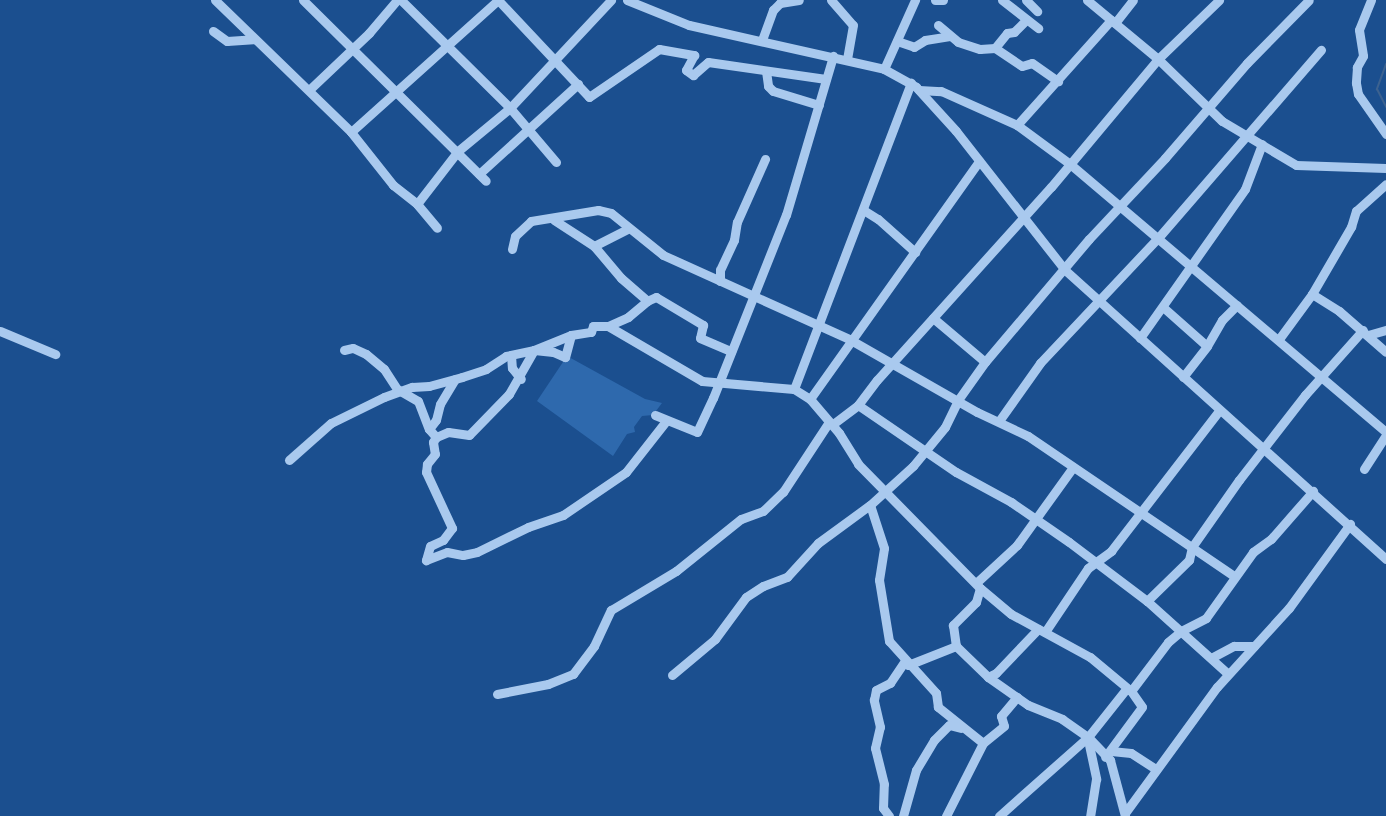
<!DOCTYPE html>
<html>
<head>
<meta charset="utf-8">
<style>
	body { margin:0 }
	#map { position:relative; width:1386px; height:816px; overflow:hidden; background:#1b4f8f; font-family:Poppins,sans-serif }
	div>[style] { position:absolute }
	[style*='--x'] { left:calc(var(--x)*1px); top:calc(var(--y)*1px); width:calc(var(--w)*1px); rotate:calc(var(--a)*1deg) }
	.green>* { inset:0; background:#2e69ad }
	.stream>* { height:2px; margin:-1px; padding:0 1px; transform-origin:1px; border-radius:1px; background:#3c6290 }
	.minor>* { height:9px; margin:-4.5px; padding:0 4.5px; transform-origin:4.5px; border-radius:4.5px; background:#a9c9ee }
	span { translate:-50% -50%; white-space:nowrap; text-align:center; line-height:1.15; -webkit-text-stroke:4px #1b4f8f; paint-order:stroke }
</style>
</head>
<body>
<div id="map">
	<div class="green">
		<div style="clip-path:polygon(567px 356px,645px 399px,662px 403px,653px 415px,642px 416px,634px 427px,635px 432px,627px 434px,613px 456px,537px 401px)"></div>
	</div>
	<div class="stream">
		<div style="--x:1386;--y:64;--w:27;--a:110"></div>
		<div style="--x:1377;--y:89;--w:20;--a:63"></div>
	</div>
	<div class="minor">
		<div style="--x:215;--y:0;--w:190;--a:44.1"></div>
		<div style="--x:351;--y:132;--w:68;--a:51.6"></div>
		<div style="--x:393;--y:185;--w:31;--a:38"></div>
		<div style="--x:417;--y:204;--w:31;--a:50"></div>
		<div style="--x:303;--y:0;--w:257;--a:44.7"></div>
		<div style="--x:401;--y:0;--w:153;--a:44.7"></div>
		<div style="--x:510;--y:108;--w:71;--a:49.6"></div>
		<div style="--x:498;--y:0;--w:133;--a:46.8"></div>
		<div style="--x:589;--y:97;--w:85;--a:-34.4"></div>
		<div style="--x:659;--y:49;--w:36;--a:10"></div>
		<div style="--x:694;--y:55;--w:17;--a:118"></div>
		<div style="--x:686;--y:70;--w:9;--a:36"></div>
		<div style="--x:693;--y:75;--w:20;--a:-41"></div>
		<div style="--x:708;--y:62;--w:119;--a:8.2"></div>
		<div style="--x:627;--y:0;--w:67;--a:22"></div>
		<div style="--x:689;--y:25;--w:200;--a:12.7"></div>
		<div style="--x:884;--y:69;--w:37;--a:29"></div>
		<div style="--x:916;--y:87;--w:59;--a:47.7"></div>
		<div style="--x:956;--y:131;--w:177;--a:51.9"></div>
		<div style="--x:1065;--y:270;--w:432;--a:42"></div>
		<div style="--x:831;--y:0;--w:33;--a:49"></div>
		<div style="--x:853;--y:25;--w:35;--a:100"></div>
		<div style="--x:935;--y:0;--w:8;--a:0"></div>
		<div style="--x:1002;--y:0;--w:46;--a:37.9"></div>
		<div style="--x:1026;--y:0;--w:16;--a:45"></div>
		<div style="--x:1087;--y:0;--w:92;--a:39.7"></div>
		<div style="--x:1158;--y:59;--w:89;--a:44.1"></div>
		<div style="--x:1222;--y:121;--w:86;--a:30.7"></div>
		<div style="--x:1296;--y:165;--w:90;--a:1.9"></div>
		<div style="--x:1371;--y:0;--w:32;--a:112"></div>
		<div style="--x:1359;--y:30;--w:26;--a:81"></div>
		<div style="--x:1363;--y:56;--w:13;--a:119"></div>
		<div style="--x:1357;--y:67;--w:16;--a:94"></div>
		<div style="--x:1356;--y:83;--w:11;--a:80"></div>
		<div style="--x:1358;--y:94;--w:49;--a:55"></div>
		<div style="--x:1026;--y:20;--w:17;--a:135"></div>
		<div style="--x:1014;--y:32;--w:7;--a:172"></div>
		<div style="--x:1007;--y:33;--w:19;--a:129"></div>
		<div style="--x:995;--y:48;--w:32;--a:34"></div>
		<div style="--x:1022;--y:66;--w:10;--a:-17"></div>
		<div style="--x:1032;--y:63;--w:32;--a:35"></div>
		<div style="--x:1115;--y:23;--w:29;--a:-52"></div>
		<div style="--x:938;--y:25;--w:26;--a:40"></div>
		<div style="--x:958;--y:42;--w:23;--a:18"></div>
		<div style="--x:980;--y:49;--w:15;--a:-4"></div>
		<div style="--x:213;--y:31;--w:17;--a:36"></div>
		<div style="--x:227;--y:41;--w:26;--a:-4"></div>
		<div style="--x:762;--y:40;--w:32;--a:-70"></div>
		<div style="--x:773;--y:10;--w:10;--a:-45"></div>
		<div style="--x:780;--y:3;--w:19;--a:-9"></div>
		<div style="--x:897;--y:41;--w:18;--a:19"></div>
		<div style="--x:914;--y:47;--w:13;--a:-32"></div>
		<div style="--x:925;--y:40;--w:25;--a:-9"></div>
		<div style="--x:884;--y:69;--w:76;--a:-65.8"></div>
		<div style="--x:766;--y:71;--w:15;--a:82"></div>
		<div style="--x:768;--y:86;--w:7;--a:45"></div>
		<div style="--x:773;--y:91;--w:48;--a:16.9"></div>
		<div style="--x:309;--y:90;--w:83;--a:-43.5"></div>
		<div style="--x:369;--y:33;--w:43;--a:-49.7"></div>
		<div style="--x:919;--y:90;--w:22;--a:3"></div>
		<div style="--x:941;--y:91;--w:83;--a:24.1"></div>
		<div style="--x:1017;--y:125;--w:66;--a:36.3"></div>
		<div style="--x:1070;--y:164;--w:414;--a:40.3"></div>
		<div style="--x:1017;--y:125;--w:141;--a:-48.2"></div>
		<div style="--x:351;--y:132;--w:198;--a:-41.9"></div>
		<div style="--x:479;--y:174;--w:134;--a:-42.3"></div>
		<div style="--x:417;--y:204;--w:67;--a:-52.3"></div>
		<div style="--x:458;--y:151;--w:67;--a:-39.6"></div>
		<div style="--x:510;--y:108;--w:148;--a:-46.9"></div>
		<div style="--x:865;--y:211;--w:15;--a:32"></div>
		<div style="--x:878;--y:219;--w:50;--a:41.7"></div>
		<div style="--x:554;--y:220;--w:48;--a:33"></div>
		<div style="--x:594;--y:246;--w:37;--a:-27"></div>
		<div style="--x:594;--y:246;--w:42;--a:49.8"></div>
		<div style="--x:621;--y:278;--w:35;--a:41"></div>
		<div style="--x:512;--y:249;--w:13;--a:-77"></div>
		<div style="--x:515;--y:236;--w:22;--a:-43"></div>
		<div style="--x:531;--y:221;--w:68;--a:-9.3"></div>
		<div style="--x:598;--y:210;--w:13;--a:13"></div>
		<div style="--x:611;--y:213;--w:67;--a:38.9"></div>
		<div style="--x:663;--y:255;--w:204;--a:24.3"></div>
		<div style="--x:849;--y:339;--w:147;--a:29.7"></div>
		<div style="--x:977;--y:412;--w:56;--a:25.2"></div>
		<div style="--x:1028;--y:436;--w:249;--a:34.2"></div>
		<div style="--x:720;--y:281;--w:11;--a:-90"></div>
		<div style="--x:720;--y:270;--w:33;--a:-65"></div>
		<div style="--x:734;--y:240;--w:18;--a:-81"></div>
		<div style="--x:737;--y:222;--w:69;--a:-66"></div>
		<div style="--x:1312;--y:294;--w:32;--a:32"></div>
		<div style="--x:1339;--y:311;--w:62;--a:41.1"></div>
		<div style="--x:1164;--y:308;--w:57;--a:41.5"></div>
		<div style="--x:933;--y:318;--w:68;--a:40.2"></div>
		<div style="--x:608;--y:326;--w:109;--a:30.3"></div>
		<div style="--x:702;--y:381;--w:92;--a:5"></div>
		<div style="--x:794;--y:389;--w:19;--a:32"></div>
		<div style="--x:810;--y:399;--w:45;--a:49.5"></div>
		<div style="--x:839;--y:433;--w:36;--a:58"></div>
		<div style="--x:858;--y:464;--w:174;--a:45.5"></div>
		<div style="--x:980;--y:588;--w:40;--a:40"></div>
		<div style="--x:1011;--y:614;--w:90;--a:28.6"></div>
		<div style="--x:1090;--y:657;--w:53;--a:39.7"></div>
		<div style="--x:1131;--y:691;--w:19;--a:55"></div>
		<div style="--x:1142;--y:707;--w:62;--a:126.5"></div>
		<div style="--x:0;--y:331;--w:60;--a:22.7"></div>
		<div style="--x:571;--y:335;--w:23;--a:105"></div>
		<div style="--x:565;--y:357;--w:13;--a:-157"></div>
		<div style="--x:553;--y:352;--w:19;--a:-174"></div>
		<div style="--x:534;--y:350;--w:51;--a:119.6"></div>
		<div style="--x:509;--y:394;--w:57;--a:134.3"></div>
		<div style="--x:469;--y:435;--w:21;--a:-172"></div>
		<div style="--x:448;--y:432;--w:13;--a:157"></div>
		<div style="--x:436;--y:437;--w:6;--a:121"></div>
		<div style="--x:433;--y:442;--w:12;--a:81"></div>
		<div style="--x:435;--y:454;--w:13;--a:129"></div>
		<div style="--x:427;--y:464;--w:8;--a:97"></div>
		<div style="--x:426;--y:472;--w:62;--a:65.1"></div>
		<div style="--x:452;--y:528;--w:15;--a:127"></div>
		<div style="--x:443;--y:540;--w:14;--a:155"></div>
		<div style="--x:430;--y:546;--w:15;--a:106"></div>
		<div style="--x:426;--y:560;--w:22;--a:-21"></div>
		<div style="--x:447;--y:552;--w:16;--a:11"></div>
		<div style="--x:463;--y:555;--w:14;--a:-12"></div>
		<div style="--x:477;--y:552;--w:57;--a:-26.1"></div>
		<div style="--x:528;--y:527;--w:37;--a:-19"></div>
		<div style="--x:563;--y:515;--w:76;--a:-34.3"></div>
		<div style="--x:626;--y:472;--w:65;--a:-51.9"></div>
		<div style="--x:1368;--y:335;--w:19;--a:-16"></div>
		<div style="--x:1140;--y:338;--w:182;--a:-54.8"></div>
		<div style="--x:1245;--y:189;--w:48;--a:-69.3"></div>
		<div style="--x:1279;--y:339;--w:56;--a:-53.7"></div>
		<div style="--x:1312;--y:294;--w:78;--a:-59.8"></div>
		<div style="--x:1351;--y:227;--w:17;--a:-73"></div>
		<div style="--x:1356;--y:211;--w:40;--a:-42"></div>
		<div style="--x:344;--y:350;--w:9;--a:-13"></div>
		<div style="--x:353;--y:348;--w:14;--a:25"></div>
		<div style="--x:366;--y:354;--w:23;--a:40"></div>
		<div style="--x:384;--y:369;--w:24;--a:57"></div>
		<div style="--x:397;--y:389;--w:24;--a:30"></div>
		<div style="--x:418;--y:401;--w:30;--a:69"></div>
		<div style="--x:429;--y:429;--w:11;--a:49"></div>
		<div style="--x:511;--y:355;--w:13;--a:86"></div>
		<div style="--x:512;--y:368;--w:14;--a:51"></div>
		<div style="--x:1183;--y:377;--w:39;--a:-52"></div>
		<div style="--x:1207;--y:346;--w:30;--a:-60"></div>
		<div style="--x:1222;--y:320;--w:21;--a:-45"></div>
		<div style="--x:794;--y:389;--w:328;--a:-69.1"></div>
		<div style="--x:810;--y:399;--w:292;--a:-54.6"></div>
		<div style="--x:858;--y:405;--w:119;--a:34.4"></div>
		<div style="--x:956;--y:472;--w:63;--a:28.6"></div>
		<div style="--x:1011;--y:502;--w:70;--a:34.6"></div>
		<div style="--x:1069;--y:542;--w:98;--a:37.1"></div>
		<div style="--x:1147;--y:601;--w:109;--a:42"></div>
		<div style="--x:655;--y:415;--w:45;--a:22"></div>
		<div style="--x:697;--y:432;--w:38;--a:-65"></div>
		<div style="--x:713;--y:398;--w:197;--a:-68.3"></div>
		<div style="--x:786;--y:215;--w:166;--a:-73.5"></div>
		<div style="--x:999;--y:421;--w:71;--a:-54.7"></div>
		<div style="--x:1040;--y:363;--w:172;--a:-46.7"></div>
		<div style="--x:1158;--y:238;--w:249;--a:-49.1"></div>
		<div style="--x:833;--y:424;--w:31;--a:-37"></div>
		<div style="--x:858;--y:405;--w:31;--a:-53"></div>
		<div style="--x:877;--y:380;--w:260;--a:-48"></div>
		<div style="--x:1051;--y:187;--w:167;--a:-50.1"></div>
		<div style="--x:1158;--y:59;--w:85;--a:-44"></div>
		<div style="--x:429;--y:429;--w:11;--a:-52"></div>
		<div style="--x:436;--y:420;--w:16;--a:-76"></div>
		<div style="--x:440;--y:404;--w:29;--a:-59"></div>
		<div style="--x:289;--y:460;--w:56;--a:-41.4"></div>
		<div style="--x:331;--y:423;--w:59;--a:-26.1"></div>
		<div style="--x:384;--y:397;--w:30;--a:-20"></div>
		<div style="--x:412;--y:387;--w:17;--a:-3"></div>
		<div style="--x:429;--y:386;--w:34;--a:-15"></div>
		<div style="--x:462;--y:377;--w:25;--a:-18"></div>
		<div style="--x:486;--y:369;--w:24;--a:-33"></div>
		<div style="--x:506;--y:356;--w:29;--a:-12"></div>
		<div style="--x:534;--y:350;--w:40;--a:-22"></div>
		<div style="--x:571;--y:335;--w:20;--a:-9"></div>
		<div style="--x:591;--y:332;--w:6;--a:-72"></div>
		<div style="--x:593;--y:326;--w:15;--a:0"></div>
		<div style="--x:608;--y:326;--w:22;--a:-24"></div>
		<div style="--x:628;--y:317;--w:25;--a:-40"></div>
		<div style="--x:647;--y:301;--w:10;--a:-24"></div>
		<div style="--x:656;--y:297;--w:55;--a:30.8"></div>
		<div style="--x:703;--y:325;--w:13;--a:103"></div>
		<div style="--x:700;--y:338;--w:34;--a:23"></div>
		<div style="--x:1364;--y:469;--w:40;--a:-57.1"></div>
		<div style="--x:976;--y:583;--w:56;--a:-42.8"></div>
		<div style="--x:1017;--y:545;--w:96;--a:-54.3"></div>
		<div style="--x:980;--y:588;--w:15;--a:106"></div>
		<div style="--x:976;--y:602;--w:33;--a:135"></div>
		<div style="--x:953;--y:625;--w:21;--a:82"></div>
		<div style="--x:956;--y:646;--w:45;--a:44.1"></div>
		<div style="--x:988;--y:677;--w:49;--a:35"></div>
		<div style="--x:1028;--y:705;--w:37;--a:22"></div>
		<div style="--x:1062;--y:719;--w:32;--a:35"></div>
		<div style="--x:1088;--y:737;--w:32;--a:46"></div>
		<div style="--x:1110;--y:760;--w:58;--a:75"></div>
		<div style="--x:1147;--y:601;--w:59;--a:-44.3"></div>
		<div style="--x:1189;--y:560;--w:13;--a:-77"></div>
		<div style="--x:1192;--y:547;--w:82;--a:-55"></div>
		<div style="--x:1239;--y:480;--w:108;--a:-52.2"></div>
		<div style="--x:1305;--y:395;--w:87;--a:-48.3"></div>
		<div style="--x:1045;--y:632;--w:77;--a:-56.1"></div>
		<div style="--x:1088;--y:568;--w:29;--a:-36"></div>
		<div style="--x:1111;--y:551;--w:177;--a:-52.4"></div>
		<div style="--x:1211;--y:658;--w:26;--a:-28"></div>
		<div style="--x:1234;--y:646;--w:20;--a:0"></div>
		<div style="--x:908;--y:665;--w:52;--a:-21.6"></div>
		<div style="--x:672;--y:675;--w:56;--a:-39.9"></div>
		<div style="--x:715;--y:639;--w:52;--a:-53.6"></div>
		<div style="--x:746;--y:597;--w:20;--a:-33"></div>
		<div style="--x:763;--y:586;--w:26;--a:-21"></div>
		<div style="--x:787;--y:577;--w:46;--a:-47.6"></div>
		<div style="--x:818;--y:543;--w:64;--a:-36.2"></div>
		<div style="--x:988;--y:677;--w:9;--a:-27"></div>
		<div style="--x:996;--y:673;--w:61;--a:-46.3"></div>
		<div style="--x:1131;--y:691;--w:61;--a:-52.9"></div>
		<div style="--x:1168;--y:642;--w:17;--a:-40"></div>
		<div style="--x:1181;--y:631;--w:28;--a:-27"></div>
		<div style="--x:1206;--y:618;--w:81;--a:-54.5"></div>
		<div style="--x:1253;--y:552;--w:22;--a:-36"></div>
		<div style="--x:1271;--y:539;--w:64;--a:-48.8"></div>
		<div style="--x:497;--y:694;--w:52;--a:-11.1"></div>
		<div style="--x:548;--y:684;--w:27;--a:-22"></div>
		<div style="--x:573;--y:674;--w:35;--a:-53"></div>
		<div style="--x:594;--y:646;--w:40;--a:-65"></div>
		<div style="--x:611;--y:610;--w:76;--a:-31"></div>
		<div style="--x:676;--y:571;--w:83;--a:-38.7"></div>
		<div style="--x:741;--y:519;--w:23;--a:-20"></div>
		<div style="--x:763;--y:511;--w:28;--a:-44"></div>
		<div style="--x:783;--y:492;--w:84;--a:-56.7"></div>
		<div style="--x:1017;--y:697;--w:25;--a:130"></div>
		<div style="--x:1001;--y:716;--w:10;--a:73"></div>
		<div style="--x:1004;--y:726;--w:27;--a:141"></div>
		<div style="--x:983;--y:743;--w:58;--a:-141.3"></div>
		<div style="--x:938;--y:707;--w:14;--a:-98"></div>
		<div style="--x:936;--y:693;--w:70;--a:-132.1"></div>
		<div style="--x:889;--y:641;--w:62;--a:-99.3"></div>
		<div style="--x:879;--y:580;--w:32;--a:-81"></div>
		<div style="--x:884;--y:548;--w:45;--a:-108"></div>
		<div style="--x:870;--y:505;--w:58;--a:-42.2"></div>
		<div style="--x:913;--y:466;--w:50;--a:-50.6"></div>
		<div style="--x:945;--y:427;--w:30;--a:-64"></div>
		<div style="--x:958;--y:400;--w:47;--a:-54.6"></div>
		<div style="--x:985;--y:362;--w:161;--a:-49.8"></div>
		<div style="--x:1089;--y:239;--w:111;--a:-46.8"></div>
		<div style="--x:1165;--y:158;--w:125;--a:-49.2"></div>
		<div style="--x:1247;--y:63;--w:88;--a:-45.5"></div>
		<div style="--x:1088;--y:740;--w:40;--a:78"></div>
		<div style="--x:1096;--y:779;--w:37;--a:99"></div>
		<div style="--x:1111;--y:751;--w:20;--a:6"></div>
		<div style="--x:1131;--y:753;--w:30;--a:33"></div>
		<div style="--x:1125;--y:813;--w:156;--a:-53.9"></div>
		<div style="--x:1217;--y:687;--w:107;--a:-47.7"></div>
		<div style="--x:1289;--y:608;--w:104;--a:-54"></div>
		<div style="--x:889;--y:816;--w:10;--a:-127"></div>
		<div style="--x:883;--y:808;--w:24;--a:-88"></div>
		<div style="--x:884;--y:784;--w:37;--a:-104"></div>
		<div style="--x:875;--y:748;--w:22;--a:-77"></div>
		<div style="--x:880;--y:727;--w:28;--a:-103"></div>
		<div style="--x:874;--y:700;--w:10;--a:-79"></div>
		<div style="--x:876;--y:690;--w:16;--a:-27"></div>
		<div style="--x:890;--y:683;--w:27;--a:-56"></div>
		<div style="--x:903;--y:816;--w:48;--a:-74.2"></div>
		<div style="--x:916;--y:770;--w:35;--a:-59"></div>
		<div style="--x:934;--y:740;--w:21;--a:-45"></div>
		<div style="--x:949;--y:725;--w:12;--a:14"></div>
		<div style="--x:946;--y:816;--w:82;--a:-63.1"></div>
		<div style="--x:999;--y:816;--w:119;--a:-41.6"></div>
		<div style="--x:1088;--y:737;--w:61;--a:-51.6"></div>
	</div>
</div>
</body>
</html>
